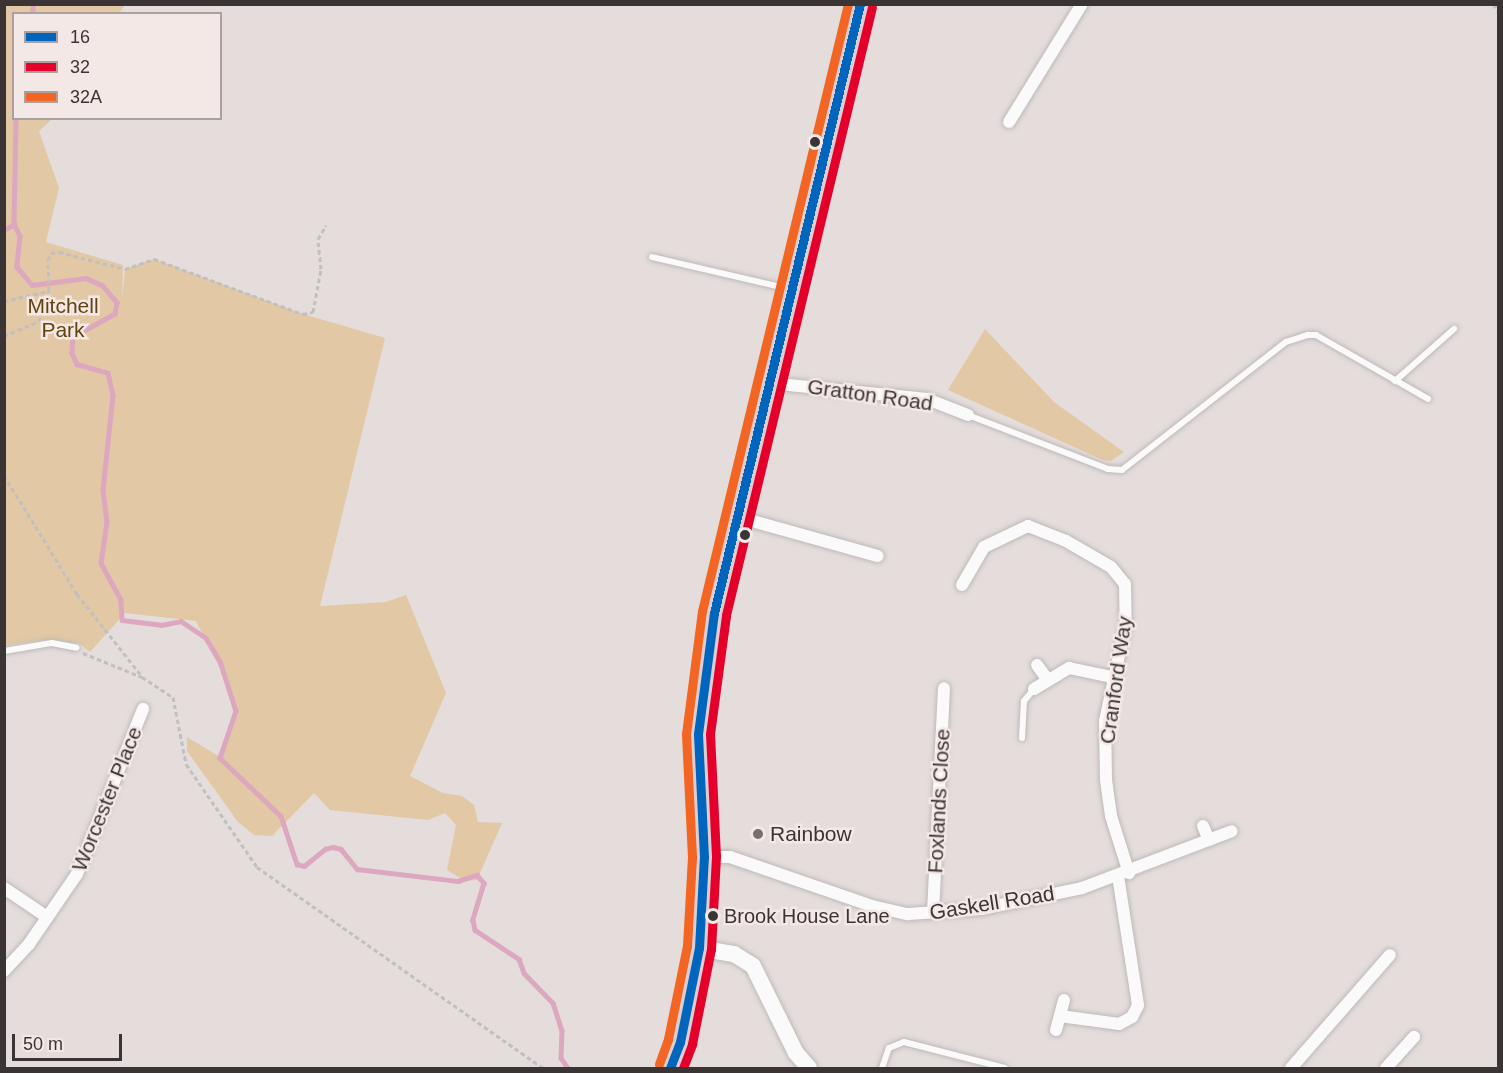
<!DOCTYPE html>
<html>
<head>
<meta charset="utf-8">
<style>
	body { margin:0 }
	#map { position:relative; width:1503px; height:1073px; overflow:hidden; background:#e4dddc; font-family:Helvetica,sans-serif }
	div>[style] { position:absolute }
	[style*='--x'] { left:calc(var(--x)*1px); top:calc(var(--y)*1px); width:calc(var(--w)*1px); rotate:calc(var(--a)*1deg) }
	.green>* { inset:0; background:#e2c8a4 }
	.stream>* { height:4.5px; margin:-2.25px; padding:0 2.25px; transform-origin:2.25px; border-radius:2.25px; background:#dea7c0 }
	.path>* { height:3px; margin-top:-1.5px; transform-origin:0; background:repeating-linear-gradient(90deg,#c1bfbf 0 4.5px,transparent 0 7.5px) }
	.roads { filter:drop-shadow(0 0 2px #bfb9b8) drop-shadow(0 0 2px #bfb9b8) }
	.lane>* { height:6px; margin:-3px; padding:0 3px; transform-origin:3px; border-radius:3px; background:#fbfafa }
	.street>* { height:12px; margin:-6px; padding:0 6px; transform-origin:6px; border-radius:6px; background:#fbfafa }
	.secondary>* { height:16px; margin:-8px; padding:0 8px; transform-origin:8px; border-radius:8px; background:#fbfafa }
	.highway>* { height:21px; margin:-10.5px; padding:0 10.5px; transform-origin:10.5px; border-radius:10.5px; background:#dfced1 }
	.bus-1>* { height:9px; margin:-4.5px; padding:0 4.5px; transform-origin:4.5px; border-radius:4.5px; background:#0065bd }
	.bus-2>* { height:9px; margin:-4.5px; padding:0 4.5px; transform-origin:4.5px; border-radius:4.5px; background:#e4002b }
	.bus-3>* { height:9px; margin:-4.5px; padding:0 4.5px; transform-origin:4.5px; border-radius:4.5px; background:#f26522 }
	.dots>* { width:16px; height:16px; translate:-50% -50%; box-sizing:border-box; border:3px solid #f4e8e6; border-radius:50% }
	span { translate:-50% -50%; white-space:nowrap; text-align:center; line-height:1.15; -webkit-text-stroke:5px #f4e8e6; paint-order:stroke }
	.bus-label { font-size:20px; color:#3a3534 }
	.left { translate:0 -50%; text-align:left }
	.park-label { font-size:21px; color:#63440d }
	.street-label { font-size:21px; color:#3a3534 }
	.poi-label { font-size:21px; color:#3a3534 }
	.frame { position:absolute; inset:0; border:6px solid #3a3534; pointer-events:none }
	.legend { position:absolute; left:12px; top:12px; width:210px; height:108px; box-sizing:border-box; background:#f4e8e6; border:2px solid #aaa09f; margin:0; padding:8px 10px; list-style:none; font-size:18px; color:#3a3534 }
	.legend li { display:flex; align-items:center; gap:12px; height:30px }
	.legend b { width:30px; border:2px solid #aaa09f }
	.scale { position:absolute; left:12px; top:1034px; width:110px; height:27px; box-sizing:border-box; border:3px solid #3a3534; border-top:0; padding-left:8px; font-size:18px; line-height:21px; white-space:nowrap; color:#3a3534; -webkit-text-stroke:4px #f4e8e6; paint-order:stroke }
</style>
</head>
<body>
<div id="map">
	<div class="green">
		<div style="clip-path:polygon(5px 5px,125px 5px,119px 13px,14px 14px,14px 118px,52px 119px,39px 131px,59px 188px,46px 242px,123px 265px,122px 299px,125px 269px,154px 259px,303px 314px,385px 338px,320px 606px,386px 602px,406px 595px,446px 693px,410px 776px,443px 793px,462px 796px,474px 805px,478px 822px,502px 823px,477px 880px,465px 881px,447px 870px,456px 825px,445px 813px,428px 820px,330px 810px,314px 793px,272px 836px,254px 835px,238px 822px,187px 751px,187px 737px,220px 757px,236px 711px,231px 690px,196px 621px,125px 613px,90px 652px,79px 643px,44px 640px,5px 645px)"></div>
		<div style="clip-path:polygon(985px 329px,1054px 402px,1124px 452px,1111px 461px,1103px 460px,948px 390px)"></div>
	</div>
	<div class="stream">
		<div style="--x:33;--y:4;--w:10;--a:90"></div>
		<div style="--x:16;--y:118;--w:106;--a:91.1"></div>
		<div style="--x:14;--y:224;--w:13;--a:63"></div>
		<div style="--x:20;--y:236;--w:31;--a:96"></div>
		<div style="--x:17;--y:267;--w:23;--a:50"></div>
		<div style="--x:32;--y:285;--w:54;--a:-7.4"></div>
		<div style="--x:86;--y:278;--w:17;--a:24"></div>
		<div style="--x:102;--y:285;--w:23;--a:49"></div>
		<div style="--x:117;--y:302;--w:12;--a:99"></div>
		<div style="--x:115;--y:314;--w:48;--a:151.3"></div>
		<div style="--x:73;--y:337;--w:16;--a:94"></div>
		<div style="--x:72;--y:353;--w:12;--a:66"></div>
		<div style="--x:77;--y:364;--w:32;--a:16"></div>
		<div style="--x:108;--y:373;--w:23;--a:77"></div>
		<div style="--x:113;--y:395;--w:96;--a:96"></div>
		<div style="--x:103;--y:490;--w:32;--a:83"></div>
		<div style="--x:107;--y:522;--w:41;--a:98.3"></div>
		<div style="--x:101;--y:563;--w:42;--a:61.6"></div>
		<div style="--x:121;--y:600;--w:20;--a:87"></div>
		<div style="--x:122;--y:620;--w:39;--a:7"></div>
		<div style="--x:161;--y:625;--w:20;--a:-11"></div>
		<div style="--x:181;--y:621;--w:30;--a:34"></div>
		<div style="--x:206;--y:638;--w:27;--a:59"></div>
		<div style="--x:220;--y:661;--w:52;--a:72.3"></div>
		<div style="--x:236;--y:711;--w:50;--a:108.8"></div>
		<div style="--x:220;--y:758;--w:84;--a:43.6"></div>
		<div style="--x:281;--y:816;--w:51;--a:71.6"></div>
		<div style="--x:297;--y:864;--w:7;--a:16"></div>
		<div style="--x:304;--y:866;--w:27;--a:-39"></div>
		<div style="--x:325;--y:849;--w:8;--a:-14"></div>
		<div style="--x:333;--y:847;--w:8;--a:14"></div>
		<div style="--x:341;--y:849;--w:26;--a:51"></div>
		<div style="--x:357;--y:869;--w:102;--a:6.8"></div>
		<div style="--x:458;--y:881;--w:20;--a:-18"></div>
		<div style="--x:477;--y:875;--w:11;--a:49"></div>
		<div style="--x:484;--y:883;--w:39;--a:107"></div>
		<div style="--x:473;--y:920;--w:10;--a:79"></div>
		<div style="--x:475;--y:930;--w:53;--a:33.4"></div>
		<div style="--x:519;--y:959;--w:15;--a:70"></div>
		<div style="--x:524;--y:973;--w:42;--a:46"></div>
		<div style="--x:553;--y:1003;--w:28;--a:72"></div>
		<div style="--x:562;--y:1030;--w:28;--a:92"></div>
		<div style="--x:561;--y:1058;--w:12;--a:55"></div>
		<div style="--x:4;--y:230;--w:12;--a:-31"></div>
	</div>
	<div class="path">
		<div style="--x:1493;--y:4;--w:9;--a:54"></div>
		<div style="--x:4;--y:301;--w:46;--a:-12.5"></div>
		<div style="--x:49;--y:291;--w:31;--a:-92"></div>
		<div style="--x:48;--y:260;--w:8;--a:-67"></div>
		<div style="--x:51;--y:253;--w:8;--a:-7"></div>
		<div style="--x:59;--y:252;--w:68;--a:14.4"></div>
		<div style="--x:125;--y:269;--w:31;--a:-19"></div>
		<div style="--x:154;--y:259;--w:159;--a:20.3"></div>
		<div style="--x:303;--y:314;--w:10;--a:-11"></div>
		<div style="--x:313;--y:312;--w:44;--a:-79.5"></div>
		<div style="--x:321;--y:269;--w:30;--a:-96"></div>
		<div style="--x:318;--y:239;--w:16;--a:-60"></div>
		<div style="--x:4;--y:336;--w:38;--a:-23"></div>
		<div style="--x:39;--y:321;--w:32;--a:-72"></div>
		<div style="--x:4;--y:475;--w:140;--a:58.5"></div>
		<div style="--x:77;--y:594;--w:103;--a:51.7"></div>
		<div style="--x:83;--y:653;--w:64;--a:22.1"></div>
		<div style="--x:142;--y:677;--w:37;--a:33"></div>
		<div style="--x:173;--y:697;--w:68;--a:79"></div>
		<div style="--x:186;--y:764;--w:125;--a:55.4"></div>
		<div style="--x:257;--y:867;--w:350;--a:35.1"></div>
	</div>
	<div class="roads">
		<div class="lane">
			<div style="--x:652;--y:257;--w:141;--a:13.1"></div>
			<div style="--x:1395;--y:381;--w:79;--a:-41.4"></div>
			<div style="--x:968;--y:415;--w:150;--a:21.1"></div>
			<div style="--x:1108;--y:469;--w:14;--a:4"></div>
			<div style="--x:1122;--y:470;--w:208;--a:-38"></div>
			<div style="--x:1286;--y:342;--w:23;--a:-18"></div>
			<div style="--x:1308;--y:335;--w:8;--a:0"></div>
			<div style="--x:1316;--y:335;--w:129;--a:29.7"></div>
			<div style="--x:4;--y:651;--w:49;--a:-9.5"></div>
			<div style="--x:52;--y:643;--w:25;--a:11"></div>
			<div style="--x:1022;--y:738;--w:37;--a:-87"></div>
			<div style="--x:1024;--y:701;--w:16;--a:-50"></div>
			<div style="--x:882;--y:1068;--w:21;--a:-71"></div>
			<div style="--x:889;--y:1048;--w:16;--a:-22"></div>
			<div style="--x:904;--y:1042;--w:104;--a:14.4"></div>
		</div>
		<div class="street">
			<div style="--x:1009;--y:122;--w:139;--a:-58.3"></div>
			<div style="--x:769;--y:383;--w:159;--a:5.8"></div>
			<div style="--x:927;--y:399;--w:44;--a:21.3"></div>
			<div style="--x:738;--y:517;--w:145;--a:15.6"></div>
			<div style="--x:962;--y:585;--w:44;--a:-59.9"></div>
			<div style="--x:984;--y:547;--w:49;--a:-25.5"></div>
			<div style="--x:1028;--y:526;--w:41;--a:21.5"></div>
			<div style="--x:1066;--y:541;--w:52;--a:30"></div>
			<div style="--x:1111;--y:567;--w:22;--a:51"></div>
			<div style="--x:1125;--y:584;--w:39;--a:89"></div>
			<div style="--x:1126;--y:623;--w:100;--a:102.1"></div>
			<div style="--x:1105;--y:721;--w:59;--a:89"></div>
			<div style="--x:1106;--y:780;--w:36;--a:82"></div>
			<div style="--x:1111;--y:816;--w:60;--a:72.5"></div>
			<div style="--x:1037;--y:665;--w:19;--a:54"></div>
			<div style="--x:1034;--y:689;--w:41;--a:-31"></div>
			<div style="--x:1069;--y:668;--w:48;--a:12"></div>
			<div style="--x:1203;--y:826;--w:15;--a:67"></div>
			<div style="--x:704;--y:857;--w:26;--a:0"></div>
			<div style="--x:730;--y:857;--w:150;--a:19"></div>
			<div style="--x:872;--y:906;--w:37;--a:13"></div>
			<div style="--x:908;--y:914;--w:73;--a:-3.9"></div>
			<div style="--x:981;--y:909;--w:103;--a:-11.7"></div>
			<div style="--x:1082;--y:888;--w:160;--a:-20.8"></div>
			<div style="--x:4;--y:888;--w:52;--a:34"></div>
			<div style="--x:933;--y:913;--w:225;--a:-87.2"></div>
			<div style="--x:4;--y:971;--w:37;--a:-47"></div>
			<div style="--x:29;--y:944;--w:85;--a:-55.6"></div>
			<div style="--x:77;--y:874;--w:178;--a:-68.2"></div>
			<div style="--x:1060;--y:1016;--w:60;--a:7.7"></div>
			<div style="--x:1119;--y:1024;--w:15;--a:-28"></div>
			<div style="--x:1132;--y:1017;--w:13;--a:-63"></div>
			<div style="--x:1138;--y:1005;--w:131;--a:-98.8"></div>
			<div style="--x:1056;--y:1030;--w:31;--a:-75"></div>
			<div style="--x:1291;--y:1068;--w:150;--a:-48.8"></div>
			<div style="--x:1386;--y:1068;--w:42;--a:-47.9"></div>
		</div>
		<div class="secondary">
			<div style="--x:699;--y:948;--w:36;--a:10"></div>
			<div style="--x:734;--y:954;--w:22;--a:32"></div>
			<div style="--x:753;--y:966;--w:97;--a:63.7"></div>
			<div style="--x:796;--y:1053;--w:20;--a:49"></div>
		</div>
		<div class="highway">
			<div style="--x:670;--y:1068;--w:28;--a:-69"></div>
			<div style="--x:680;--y:1042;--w:96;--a:-78.6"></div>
			<div style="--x:699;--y:948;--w:91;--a:-86.9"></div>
			<div style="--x:704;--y:857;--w:123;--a:-92.8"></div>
			<div style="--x:698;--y:734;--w:122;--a:-82.5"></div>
			<div style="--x:714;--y:613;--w:626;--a:-76.52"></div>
		</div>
	</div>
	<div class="bus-1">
		<div style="--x:670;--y:1068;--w:28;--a:-69"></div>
		<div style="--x:680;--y:1042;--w:96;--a:-78.6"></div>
		<div style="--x:699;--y:948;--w:91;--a:-86.9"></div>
		<div style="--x:704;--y:857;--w:123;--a:-92.8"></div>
		<div style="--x:698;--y:734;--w:122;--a:-82.5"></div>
		<div style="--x:714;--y:613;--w:626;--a:-76.52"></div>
	</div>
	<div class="bus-2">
		<div style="--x:683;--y:1068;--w:26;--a:-69"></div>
		<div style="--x:692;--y:1044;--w:97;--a:-78.7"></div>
		<div style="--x:711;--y:949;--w:93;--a:-86.9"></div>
		<div style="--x:716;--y:856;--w:122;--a:-92.8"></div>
		<div style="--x:710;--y:734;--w:120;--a:-82.3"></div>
		<div style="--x:726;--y:615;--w:625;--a:-76.5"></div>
	</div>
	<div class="bus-3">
		<div style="--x:659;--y:1064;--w:27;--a:-70"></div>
		<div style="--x:668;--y:1039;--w:95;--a:-78.5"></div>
		<div style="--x:687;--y:946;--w:89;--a:-86.8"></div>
		<div style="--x:692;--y:857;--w:123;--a:-92.8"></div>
		<div style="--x:686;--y:734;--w:124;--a:-82.6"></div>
		<div style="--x:702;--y:611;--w:624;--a:-76.48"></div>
	</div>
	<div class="dots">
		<div style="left:815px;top:142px;background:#3a3534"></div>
		<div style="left:745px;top:535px;background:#3a3534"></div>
		<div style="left:758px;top:834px;background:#76706f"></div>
		<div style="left:713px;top:916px;background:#3a3534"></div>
	</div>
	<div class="bus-label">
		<span class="left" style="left:724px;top:916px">Brook House Lane</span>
	</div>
	<div class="park-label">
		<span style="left:63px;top:318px">Mitchell<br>Park</span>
	</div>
	<div class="street-label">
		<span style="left:870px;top:395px;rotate:8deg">Gratton Road</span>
		<span style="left:1116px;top:680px;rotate:-82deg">Cranford Way</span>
		<span style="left:107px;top:799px;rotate:-68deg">Worcester Place</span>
		<span style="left:939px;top:801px;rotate:-87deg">Foxlands Close</span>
		<span style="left:992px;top:903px;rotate:-9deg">Gaskell Road</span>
	</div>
	<div class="poi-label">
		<span class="left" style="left:770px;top:834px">Rainbow</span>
	</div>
	<div class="frame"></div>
	<ul class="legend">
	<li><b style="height:8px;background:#0065bd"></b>16</li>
	<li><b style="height:8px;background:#e4002b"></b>32</li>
	<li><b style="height:8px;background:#f26522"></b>32A</li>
	</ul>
	<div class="scale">50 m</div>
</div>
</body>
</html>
